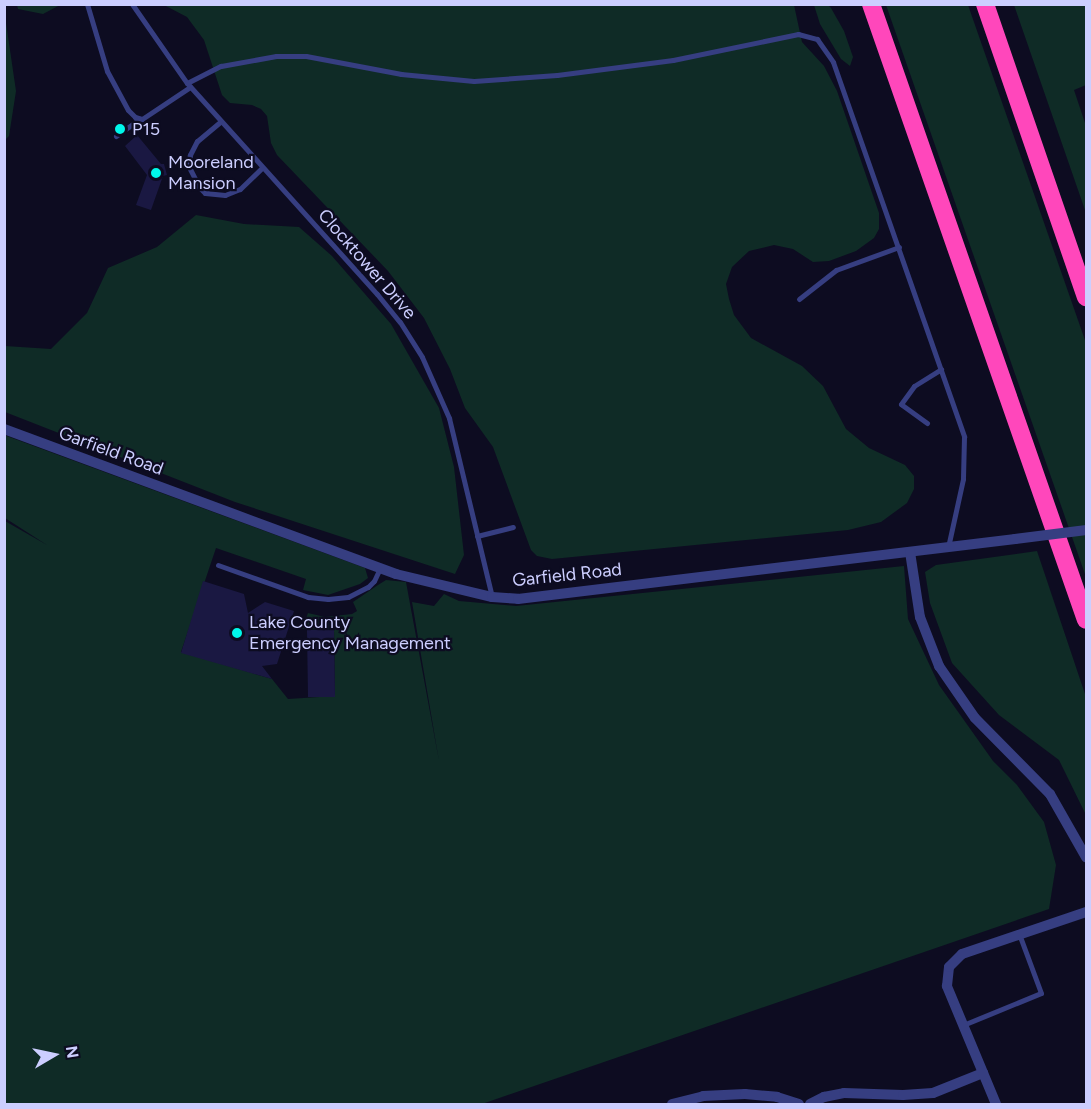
<!DOCTYPE html>
<html>
<head>
<meta charset="utf-8">
<style>
	body { margin:0 }
	#map { position:relative; width:1091px; height:1109px; overflow:hidden; background:#0d0c21; font-family:Figtree,sans-serif }
	div>[style] { position:absolute }
	[style*='--x'] { left:calc(var(--x)*1px); top:calc(var(--y)*1px); width:calc(var(--w)*1px); rotate:calc(var(--a)*1deg) }
	.green>* { inset:0; background:#0f2b26 }
	.building>* { inset:0; background:#1a1842 }
	.lane>* { height:5px; margin:-2.5px; padding:0 2.5px; transform-origin:2.5px; border-radius:2.5px; background:#363e81 }
	.street>* { height:10px; margin:-5px; padding:0 5px; transform-origin:5px; border-radius:5px; background:#363e81 }
	.highway>* { height:18px; margin:-9px; padding:0 9px; transform-origin:9px; border-radius:9px; background:#ff47bb }
	.street-bridge>* { height:10px; margin:-5px; padding:0 5px; transform-origin:5px; border-radius:5px; background:#363e81 }
	.dots>* { width:16px; height:16px; translate:-50% -50%; box-sizing:border-box; border:3px solid #0d0c21; border-radius:50% }
	span { translate:-50% -50%; white-space:nowrap; text-align:center; line-height:1.15; -webkit-text-stroke:4.5px #0d0c21; paint-order:stroke }
	.poi-label { font-size:18px; color:#ccceff }
	.left { translate:0 -50%; text-align:left }
	.street-label { font-size:18px; color:#ccceff }
	.frame { position:absolute; inset:0; border:6px solid #ccceff; pointer-events:none }
	.north { position:absolute; left:24px; top:1025px; width:60px; height:60px; -webkit-text-stroke:4px #0d0c21; paint-order:stroke; rotate:81deg; font-size:16px; font-weight:700; line-height:24px; text-align:center; color:#ccceff }
	.north::after { content:''; display:block; margin:auto; width:21px; height:27px; background:#ccceff; clip-path:polygon(50% 0,100% 100%,50% 72%,0 100%) }
</style>
</head>
<body>
<div id="map">
	<div class="green">
		<div style="clip-path:polygon(17px 5px,17px 4px,60px 5px,43px 14px,18px 9px)"></div>
		<div style="clip-path:polygon(164px 5px,794px 5px,802px 42px,824px 66px,837px 91px,879px 213px,879px 229px,874px 238px,856px 251px,829px 261px,813px 262px,793px 249px,774px 245px,749px 251px,732px 267px,726px 284px,729px 299px,734px 315px,751px 338px,802px 366px,823px 386px,846px 429px,869px 448px,905px 465px,914px 476px,914px 489px,907px 503px,881px 522px,848px 530px,552px 559px,537px 556px,531px 550px,493px 447px,465px 408px,450px 369px,424px 318px,388px 271px,277px 155px,271px 143px,267px 116px,261px 109px,252px 105px,230px 103px,222px 95px,204px 40px,187px 17px)"></div>
		<div style="clip-path:polygon(814px 5px,828px 5px,831px 8px,844px 31px,853px 57px,850px 66px,841px 59px,820px 24px)"></div>
		<div style="clip-path:polygon(886px 5px,968px 5px,1086px 343px,1086px 577px)"></div>
		<div style="clip-path:polygon(1014px 5px,1086px 5px,1086px 85px,1074px 90px,1086px 126px,1086px 213px)"></div>
		<div style="clip-path:polygon(5px 16px,16px 91px,9px 136px,5px 140px)"></div>
		<div style="clip-path:polygon(196px 215px,244px 224px,299px 227px,332px 256px,391px 324px,439px 408px,454px 467px,464px 555px,455px 574px,235px 502px,5px 412px,5px 346px,51px 349px,87px 313px,108px 268px,157px 247px)"></div>
		<div style="clip-path:polygon(4px 435px,365px 568px,368px 578px,360px 584px,328px 595px,303px 590px,306px 579px,216px 548px,181px 652px,272px 679px,288px 699px,335px 696px,334px 630px,302px 629px,308px 613px,325px 617px,352px 614px,357px 611px,353px 602px,378px 585px,386px 580px,406px 582px,439px 761px,412px 602px,434px 606px,444px 594px,459px 601px,516px 606px,904px 566px,908px 619px,939px 685px,993px 761px,1017px 785px,1044px 822px,1056px 865px,1049px 909px,482px 1104px,5px 1104px,5px 521px,47px 545px,5px 518px)"></div>
		<div style="clip-path:polygon(1037px 551px,1086px 697px,1086px 815px,1059px 760px,999px 715px,952px 663px,930px 603px,925px 572px,936px 565px)"></div>
	</div>
	<div class="building">
		<div style="clip-path:polygon(137px 135px,161px 164px,164px 164px,167px 175px,163px 176px,151px 210px,136px 205px,147px 175px,125px 146px)"></div>
		<div style="clip-path:polygon(203px 581px,244px 594px,248px 613px,265px 602px,294px 611px,277px 664px,262px 666px,272px 679px,181px 653px)"></div>
		<div style="clip-path:polygon(307px 630px,334px 630px,335px 697px,308px 697px)"></div>
	</div>
	<div class="lane">
		<div style="--x:87;--y:4;--w:70;--a:73.4"></div>
		<div style="--x:107;--y:71;--w:44;--a:61.7"></div>
		<div style="--x:128;--y:110;--w:10;--a:45"></div>
		<div style="--x:135;--y:117;--w:7;--a:16"></div>
		<div style="--x:142;--y:119;--w:58;--a:-33.7"></div>
		<div style="--x:132;--y:4;--w:96;--a:55.2"></div>
		<div style="--x:187;--y:83;--w:284;--a:48"></div>
		<div style="--x:377;--y:294;--w:36;--a:51"></div>
		<div style="--x:400;--y:322;--w:41;--a:57.8"></div>
		<div style="--x:422;--y:357;--w:67;--a:66.1"></div>
		<div style="--x:449;--y:418;--w:184;--a:76.5"></div>
		<div style="--x:187;--y:83;--w:38;--a:-27"></div>
		<div style="--x:221;--y:66;--w:56;--a:-10.3"></div>
		<div style="--x:276;--y:56;--w:30;--a:0"></div>
		<div style="--x:306;--y:56;--w:97;--a:10.7"></div>
		<div style="--x:401;--y:74;--w:73;--a:5.5"></div>
		<div style="--x:474;--y:81;--w:83;--a:-4.1"></div>
		<div style="--x:557;--y:75;--w:117;--a:-7.4"></div>
		<div style="--x:673;--y:60;--w:128;--a:-11.7"></div>
		<div style="--x:798;--y:34;--w:20;--a:15"></div>
		<div style="--x:817;--y:39;--w:28;--a:55"></div>
		<div style="--x:833;--y:62;--w:397;--a:70.7"></div>
		<div style="--x:964;--y:437;--w:42;--a:91.4"></div>
		<div style="--x:963;--y:479;--w:70;--a:102.4"></div>
		<div style="--x:220;--y:122;--w:30;--a:140"></div>
		<div style="--x:197;--y:141;--w:16;--a:117"></div>
		<div style="--x:190;--y:155;--w:12;--a:95"></div>
		<div style="--x:189;--y:167;--w:22;--a:63"></div>
		<div style="--x:199;--y:187;--w:8;--a:45"></div>
		<div style="--x:205;--y:193;--w:20;--a:6"></div>
		<div style="--x:225;--y:195;--w:16;--a:-22"></div>
		<div style="--x:240;--y:189;--w:30;--a:-44"></div>
		<div style="--x:116;--y:136;--w:29;--a:-36"></div>
		<div style="--x:799;--y:299;--w:47;--a:-38.1"></div>
		<div style="--x:836;--y:270;--w:67;--a:-20.1"></div>
		<div style="--x:927;--y:423;--w:32;--a:-144"></div>
		<div style="--x:901;--y:404;--w:22;--a:-54"></div>
		<div style="--x:914;--y:386;--w:32;--a:-32"></div>
		<div style="--x:477;--y:536;--w:37;--a:-14"></div>
		<div style="--x:218;--y:565;--w:96;--a:19.6"></div>
		<div style="--x:308;--y:597;--w:20;--a:6"></div>
		<div style="--x:328;--y:599;--w:20;--a:-6"></div>
		<div style="--x:348;--y:597;--w:22;--a:-27"></div>
		<div style="--x:368;--y:587;--w:8;--a:-45"></div>
		<div style="--x:374;--y:581;--w:14;--a:-65"></div>
		<div style="--x:963;--y:1025;--w:84;--a:-22.3"></div>
		<div style="--x:1041;--y:993;--w:63;--a:-110.4"></div>
	</div>
	<div class="street">
		<div style="--x:4;--y:429;--w:418;--a:20.3"></div>
		<div style="--x:396;--y:574;--w:99;--a:13.5"></div>
		<div style="--x:492;--y:597;--w:26;--a:4"></div>
		<div style="--x:518;--y:599;--w:501;--a:-6.88"></div>
		<div style="--x:910;--y:552;--w:66;--a:81.3"></div>
		<div style="--x:920;--y:617;--w:53;--a:68.8"></div>
		<div style="--x:939;--y:666;--w:63;--a:55.3"></div>
		<div style="--x:975;--y:718;--w:107;--a:45.4"></div>
		<div style="--x:1050;--y:794;--w:73;--a:60.3"></div>
		<div style="--x:672;--y:1104;--w:32;--a:-14"></div>
		<div style="--x:703;--y:1096;--w:42;--a:-2.7"></div>
		<div style="--x:745;--y:1094;--w:32;--a:5"></div>
		<div style="--x:777;--y:1097;--w:23;--a:18"></div>
		<div style="--x:810;--y:1104;--w:16;--a:-27"></div>
		<div style="--x:824;--y:1097;--w:20;--a:-11"></div>
		<div style="--x:844;--y:1093;--w:59;--a:1.9"></div>
		<div style="--x:903;--y:1095;--w:30;--a:-4"></div>
		<div style="--x:933;--y:1093;--w:54;--a:-21.8"></div>
		<div style="--x:996;--y:1104;--w:128;--a:-112.6"></div>
		<div style="--x:947;--y:986;--w:19;--a:-84"></div>
		<div style="--x:949;--y:967;--w:18;--a:-45"></div>
		<div style="--x:962;--y:954;--w:131;--a:-18.7"></div>
	</div>
	<div class="highway">
		<div style="--x:871;--y:4;--w:652;--a:70.76"></div>
		<div style="--x:985;--y:4;--w:310;--a:71"></div>
	</div>
	<div class="street-bridge">
		<div style="--x:1015;--y:539;--w:72;--a:-7.2"></div>
	</div>
	<div class="dots">
		<div style="left:120px;top:129px;background:#00f7ea"></div>
		<div style="left:156px;top:173px;background:#00f7ea"></div>
		<div style="left:237px;top:633px;background:#00f7ea"></div>
	</div>
	<div class="poi-label">
		<span class="left" style="left:132px;top:129px">P15</span>
		<span class="left" style="left:168px;top:173px">Mooreland<br>Mansion</span>
		<span class="left" style="left:249px;top:633px">Lake County<br>Emergency Management</span>
	</div>
	<div class="street-label">
		<span style="left:367px;top:264px;rotate:49deg">Clocktower Drive</span>
		<span style="left:111px;top:451px;rotate:20deg">Garfield Road</span>
		<span style="left:567px;top:575px;rotate:-6deg">Garfield Road</span>
	</div>
	<div class="frame"></div>
	<div class="north">N</div>
</div>
</body>
</html>
